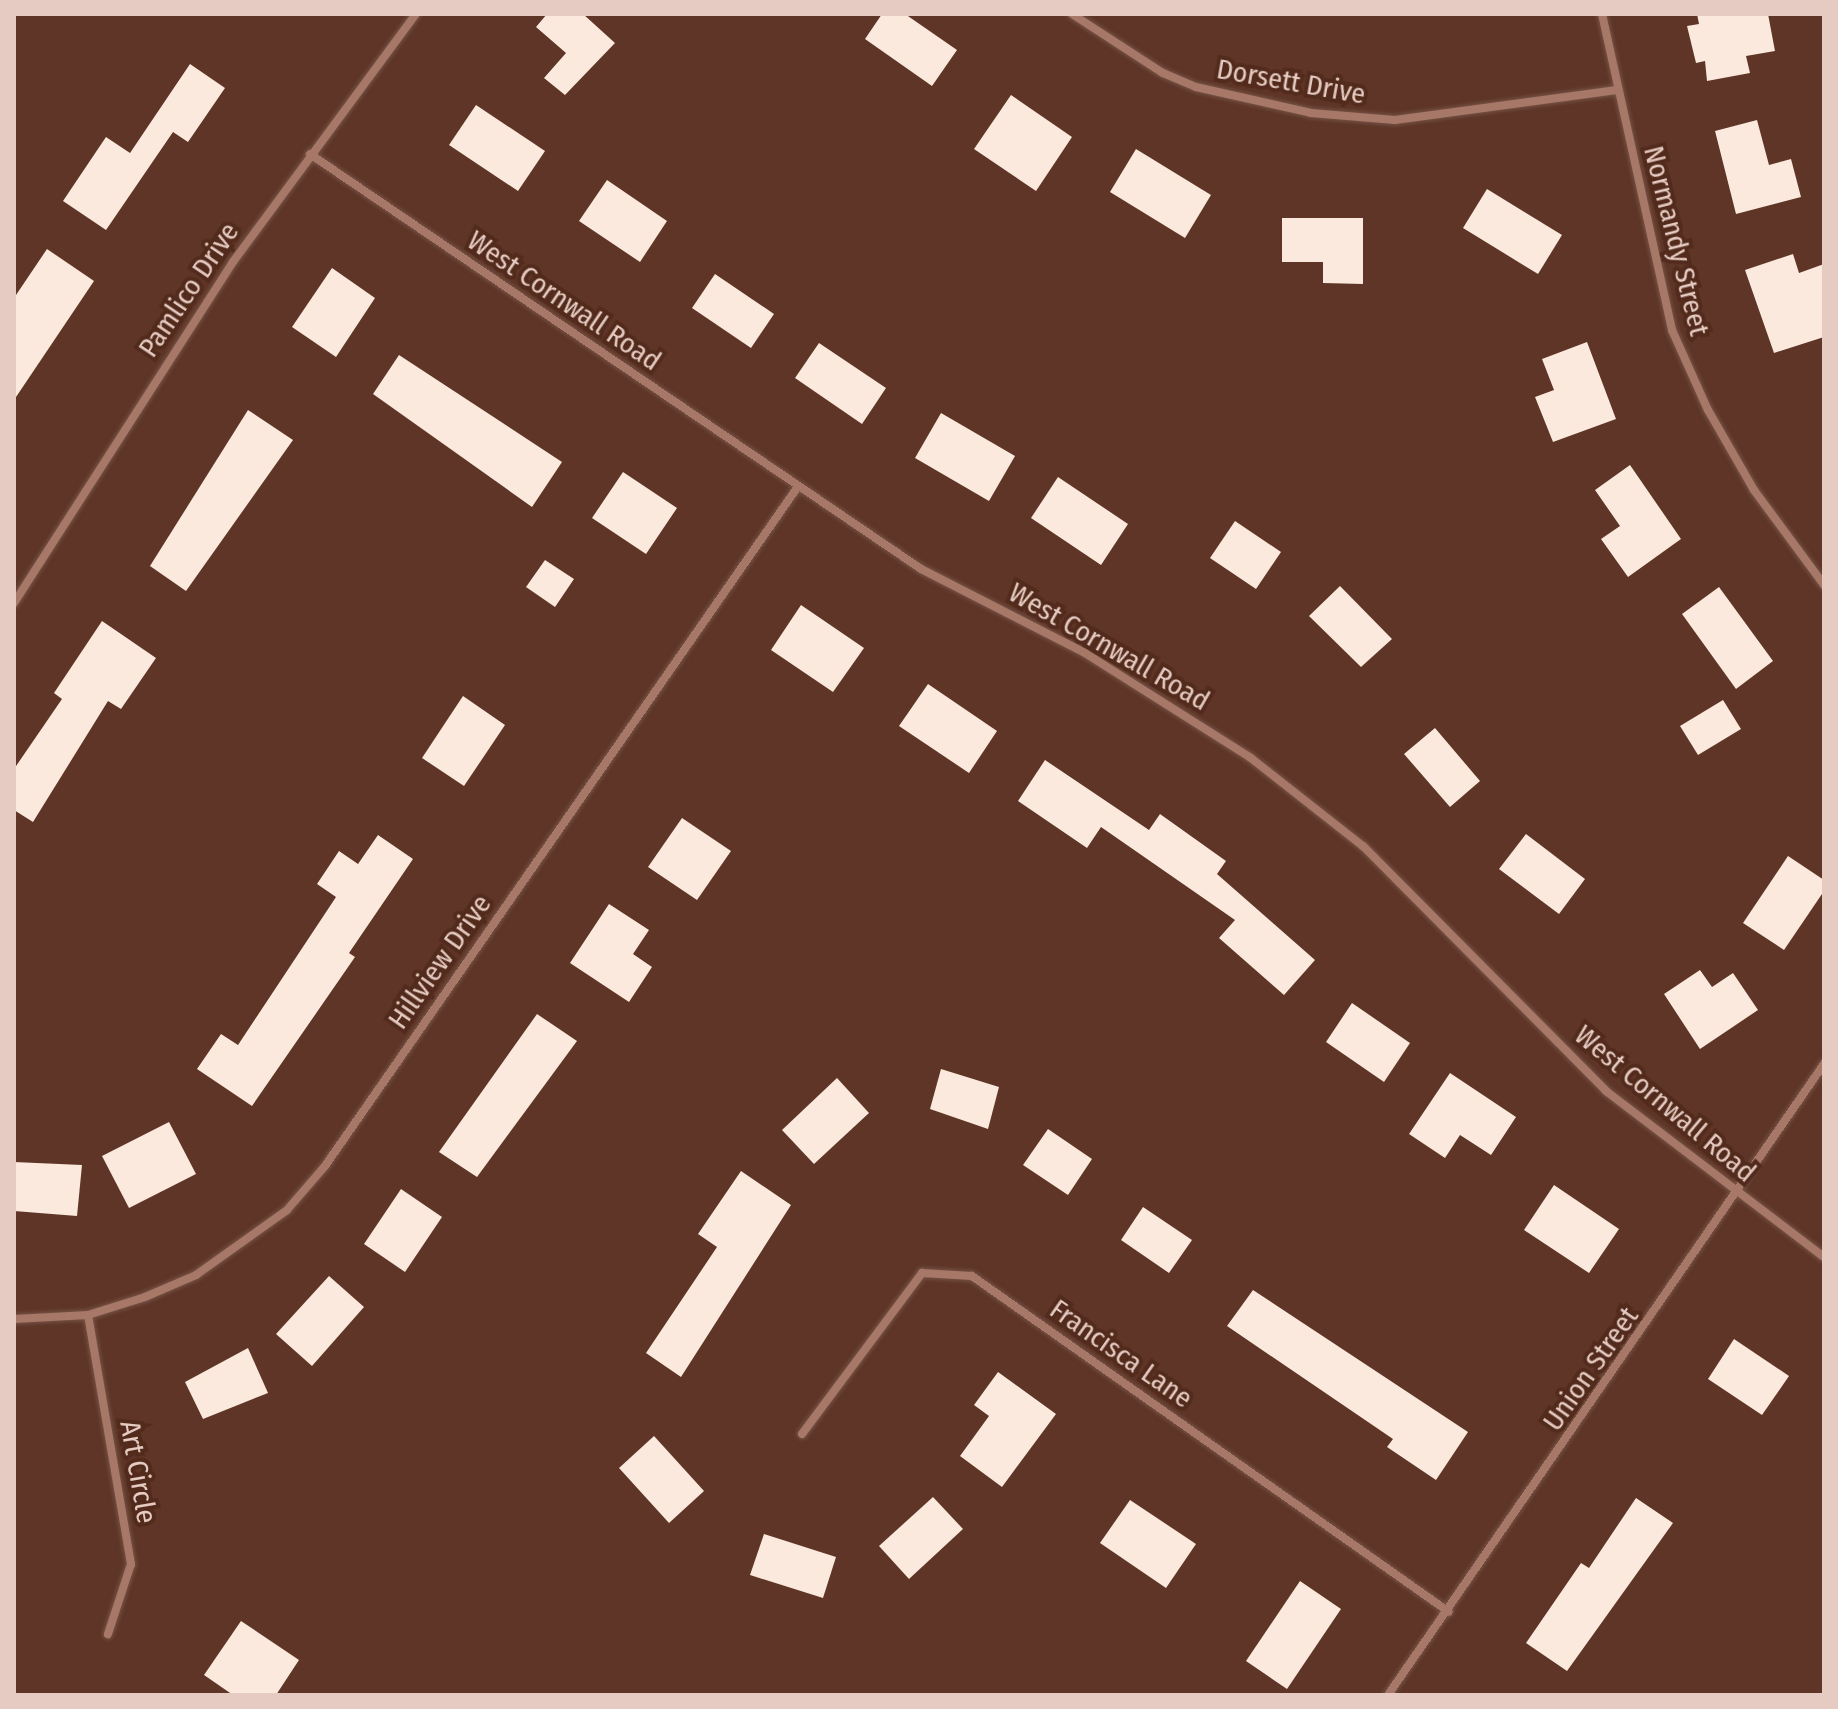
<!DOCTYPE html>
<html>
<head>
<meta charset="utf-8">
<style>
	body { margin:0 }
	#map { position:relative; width:1838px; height:1709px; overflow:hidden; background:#5e3526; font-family:"Fira Sans Condensed",sans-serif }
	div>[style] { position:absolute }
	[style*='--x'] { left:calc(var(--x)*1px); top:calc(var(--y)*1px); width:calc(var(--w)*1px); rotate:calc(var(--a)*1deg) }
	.building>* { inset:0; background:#fae9dc }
	.roads { filter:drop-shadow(0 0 2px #765347) drop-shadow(0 0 2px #765347) }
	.street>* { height:8px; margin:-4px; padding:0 4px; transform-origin:4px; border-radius:4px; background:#a77868 }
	span { translate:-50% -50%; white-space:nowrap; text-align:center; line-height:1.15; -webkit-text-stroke:8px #532b1c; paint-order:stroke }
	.street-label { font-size:28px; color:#e5cbc2 }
	.frame { position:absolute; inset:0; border:16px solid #e5cbc2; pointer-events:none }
</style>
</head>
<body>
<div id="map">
	<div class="building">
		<div style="clip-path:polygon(547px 14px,583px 14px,615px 43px,565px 95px,544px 78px,566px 53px,536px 27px)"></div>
		<div style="clip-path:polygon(882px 14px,905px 14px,957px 50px,932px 86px,865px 39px)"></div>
		<div style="clip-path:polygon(1697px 14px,1768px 14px,1775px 51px,1746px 56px,1750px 73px,1707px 81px,1705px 61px,1696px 63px,1687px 26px,1699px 24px)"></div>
		<div style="clip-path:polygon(190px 64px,225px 88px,188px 142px,173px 132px,106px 230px,63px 201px,106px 137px,130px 153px)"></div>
		<div style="clip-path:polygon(1011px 95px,1072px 137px,1036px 191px,974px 149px)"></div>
		<div style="clip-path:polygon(476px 105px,545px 151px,518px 191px,449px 145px)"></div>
		<div style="clip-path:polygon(1757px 120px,1769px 165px,1791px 159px,1801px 197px,1736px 214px,1715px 131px)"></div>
		<div style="clip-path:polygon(1136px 149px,1211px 195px,1185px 238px,1110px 192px)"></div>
		<div style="clip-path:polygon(607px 180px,667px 221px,640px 262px,579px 221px)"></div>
		<div style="clip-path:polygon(1487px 189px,1562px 235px,1538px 274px,1463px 228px)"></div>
		<div style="clip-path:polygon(1282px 218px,1363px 218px,1363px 284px,1323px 283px,1323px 262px,1282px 262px)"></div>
		<div style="clip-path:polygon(47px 249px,94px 281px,14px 400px,14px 298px)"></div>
		<div style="clip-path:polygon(1793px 254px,1799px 273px,1824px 264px,1824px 337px,1774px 353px,1745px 270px)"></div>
		<div style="clip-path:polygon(332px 268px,375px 298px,336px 357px,292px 327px)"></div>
		<div style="clip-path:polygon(715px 274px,774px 314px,751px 348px,692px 308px)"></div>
		<div style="clip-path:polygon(1587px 342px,1616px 419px,1553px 442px,1535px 397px,1554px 390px,1542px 359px)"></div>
		<div style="clip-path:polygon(819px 343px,886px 388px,862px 424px,795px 378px)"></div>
		<div style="clip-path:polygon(399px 355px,562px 462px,532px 507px,373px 394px)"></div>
		<div style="clip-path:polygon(248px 410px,293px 440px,186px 591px,150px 566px)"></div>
		<div style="clip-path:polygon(941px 413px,1015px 456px,989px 501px,915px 458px)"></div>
		<div style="clip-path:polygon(1630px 465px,1681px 539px,1628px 577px,1601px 539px,1620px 526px,1595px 490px)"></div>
		<div style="clip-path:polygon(623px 472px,677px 508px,646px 554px,592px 518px)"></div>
		<div style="clip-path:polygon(1058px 477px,1128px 524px,1101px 565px,1031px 518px)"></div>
		<div style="clip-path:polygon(1235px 521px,1281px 552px,1256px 589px,1210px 558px)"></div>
		<div style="clip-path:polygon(545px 560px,574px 579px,555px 607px,526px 587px)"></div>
		<div style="clip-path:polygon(1340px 586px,1392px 639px,1361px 667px,1309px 616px)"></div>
		<div style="clip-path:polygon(1719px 587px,1773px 661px,1736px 689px,1682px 614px)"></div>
		<div style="clip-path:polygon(801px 605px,864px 648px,833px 692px,771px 650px)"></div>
		<div style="clip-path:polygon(102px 621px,156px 658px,121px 709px,108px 701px,33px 822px,14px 810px,14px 769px,62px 699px,54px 693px)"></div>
		<div style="clip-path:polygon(928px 684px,997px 731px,969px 773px,899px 726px)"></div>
		<div style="clip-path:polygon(463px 696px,505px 725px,464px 786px,422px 758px)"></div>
		<div style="clip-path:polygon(1723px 700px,1741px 729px,1698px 755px,1680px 726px)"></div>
		<div style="clip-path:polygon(1435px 728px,1480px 781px,1450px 807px,1404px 754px)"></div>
		<div style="clip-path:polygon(1045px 760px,1149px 830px,1160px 814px,1226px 861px,1217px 874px,1315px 960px,1284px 995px,1219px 938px,1235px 920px,1101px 827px,1087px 848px,1018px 801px)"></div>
		<div style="clip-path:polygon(682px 818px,731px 851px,697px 900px,648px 867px)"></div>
		<div style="clip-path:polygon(1526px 834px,1585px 879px,1559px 914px,1499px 869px)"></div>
		<div style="clip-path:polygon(378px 835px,413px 859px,349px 953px,355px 957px,252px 1106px,197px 1069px,221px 1034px,238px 1045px,336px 897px,317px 884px,339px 851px,358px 864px)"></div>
		<div style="clip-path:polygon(1788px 856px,1824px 880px,1824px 891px,1784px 950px,1743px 923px)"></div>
		<div style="clip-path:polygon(609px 904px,649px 930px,633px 954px,652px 967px,629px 1002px,570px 963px)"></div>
		<div style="clip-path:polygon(1700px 970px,1712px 987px,1733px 973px,1758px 1010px,1700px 1049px,1664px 994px)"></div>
		<div style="clip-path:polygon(1352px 1003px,1410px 1043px,1384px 1082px,1326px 1042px)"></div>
		<div style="clip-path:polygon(537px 1014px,577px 1041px,477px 1177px,439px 1152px)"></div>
		<div style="clip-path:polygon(941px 1069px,999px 1087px,988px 1129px,930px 1109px)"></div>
		<div style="clip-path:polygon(1450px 1073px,1516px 1117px,1491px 1155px,1460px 1135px,1445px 1158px,1409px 1134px)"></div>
		<div style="clip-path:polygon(837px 1078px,869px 1113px,814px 1164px,782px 1130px)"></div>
		<div style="clip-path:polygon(169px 1122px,196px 1174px,129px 1208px,102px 1156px)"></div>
		<div style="clip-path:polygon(1048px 1129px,1092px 1159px,1068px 1195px,1023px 1165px)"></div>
		<div style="clip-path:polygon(14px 1162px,82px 1165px,77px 1216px,14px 1211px)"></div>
		<div style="clip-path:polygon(741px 1171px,791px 1205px,681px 1377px,646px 1353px,717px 1247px,698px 1234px)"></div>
		<div style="clip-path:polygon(1554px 1185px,1619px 1229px,1589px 1273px,1524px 1230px)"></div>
		<div style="clip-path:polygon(401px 1189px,442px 1217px,405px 1272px,364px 1244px)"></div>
		<div style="clip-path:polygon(1143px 1207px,1192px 1240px,1169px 1273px,1121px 1240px)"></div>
		<div style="clip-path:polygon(329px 1276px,364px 1307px,312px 1366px,276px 1334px)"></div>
		<div style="clip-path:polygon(1253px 1290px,1468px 1432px,1436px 1480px,1387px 1447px,1393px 1439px,1227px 1326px)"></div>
		<div style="clip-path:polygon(1734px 1339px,1789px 1376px,1762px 1415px,1708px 1379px)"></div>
		<div style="clip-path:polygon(248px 1348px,268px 1393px,203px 1419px,185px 1382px)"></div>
		<div style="clip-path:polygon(998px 1372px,1056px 1414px,1002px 1487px,960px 1456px,989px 1416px,974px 1405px)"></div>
		<div style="clip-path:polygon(654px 1436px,704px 1491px,669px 1523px,619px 1468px)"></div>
		<div style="clip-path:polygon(933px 1497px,963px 1529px,909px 1579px,879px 1546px)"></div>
		<div style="clip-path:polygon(1636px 1498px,1673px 1523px,1567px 1671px,1526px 1643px,1581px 1563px,1589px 1568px)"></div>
		<div style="clip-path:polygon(1130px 1500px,1196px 1544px,1166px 1588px,1100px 1543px)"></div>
		<div style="clip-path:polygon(764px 1534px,836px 1557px,823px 1598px,750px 1575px)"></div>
		<div style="clip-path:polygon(1300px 1581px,1341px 1609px,1287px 1689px,1246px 1661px)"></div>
		<div style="clip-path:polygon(241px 1621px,299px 1660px,276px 1695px,233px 1695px,204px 1675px)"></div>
	</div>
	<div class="roads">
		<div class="street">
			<div style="--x:1072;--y:14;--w:108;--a:33"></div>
			<div style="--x:1163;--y:73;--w:36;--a:23"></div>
			<div style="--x:1196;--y:87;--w:118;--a:12.7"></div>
			<div style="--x:1311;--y:113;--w:84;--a:4.8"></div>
			<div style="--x:1395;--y:120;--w:224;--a:-7.7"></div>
			<div style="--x:1602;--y:14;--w:324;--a:77.5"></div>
			<div style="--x:1672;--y:330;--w:88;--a:65.8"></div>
			<div style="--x:1708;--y:410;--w:92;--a:60.1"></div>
			<div style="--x:1754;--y:490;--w:118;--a:53.6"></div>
			<div style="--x:310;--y:154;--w:739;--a:34.18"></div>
			<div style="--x:921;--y:569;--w:184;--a:27.1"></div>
			<div style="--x:1085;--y:653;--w:196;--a:32.3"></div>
			<div style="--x:1251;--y:758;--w:142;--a:38.2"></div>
			<div style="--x:1363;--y:846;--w:345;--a:45.2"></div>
			<div style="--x:1606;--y:1091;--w:274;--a:37.3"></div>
			<div style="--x:14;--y:603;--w:405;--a:-57.3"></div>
			<div style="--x:233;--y:262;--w:308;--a:-53.6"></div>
			<div style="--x:88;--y:1315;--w:253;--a:80.2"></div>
			<div style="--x:131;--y:1564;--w:74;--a:108.2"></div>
			<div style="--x:14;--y:1319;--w:74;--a:-3.1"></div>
			<div style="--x:88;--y:1315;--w:60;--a:-17.5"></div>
			<div style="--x:145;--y:1297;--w:56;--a:-23.3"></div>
			<div style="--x:196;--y:1275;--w:112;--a:-35.5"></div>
			<div style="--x:287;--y:1210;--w:58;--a:-49.2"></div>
			<div style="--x:325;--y:1166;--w:826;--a:-55.16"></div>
			<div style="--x:802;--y:1434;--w:201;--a:-53.3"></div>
			<div style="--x:922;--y:1273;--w:50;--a:3.4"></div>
			<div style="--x:972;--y:1276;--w:583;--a:35.16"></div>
			<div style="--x:1388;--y:1695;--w:767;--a:-55.36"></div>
		</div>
	</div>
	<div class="street-label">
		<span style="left:1291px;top:82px;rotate:10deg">Dorsett Drive</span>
		<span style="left:1676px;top:241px;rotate:76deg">Normandy Street</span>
		<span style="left:189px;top:290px;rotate:-56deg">Pamlico Drive</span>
		<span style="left:564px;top:301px;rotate:34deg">West Cornwall Road</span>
		<span style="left:1109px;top:647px;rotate:30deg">West Cornwall Road</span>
		<span style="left:440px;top:962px;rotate:-55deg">Hillview Drive</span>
		<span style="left:1665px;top:1104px;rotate:40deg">West Cornwall Road</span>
		<span style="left:1121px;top:1354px;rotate:35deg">Francisca Lane</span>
		<span style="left:1591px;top:1369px;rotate:-55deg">Union Street</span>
		<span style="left:138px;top:1472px;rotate:80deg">Art Circle</span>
	</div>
	<div class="frame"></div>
</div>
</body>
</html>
